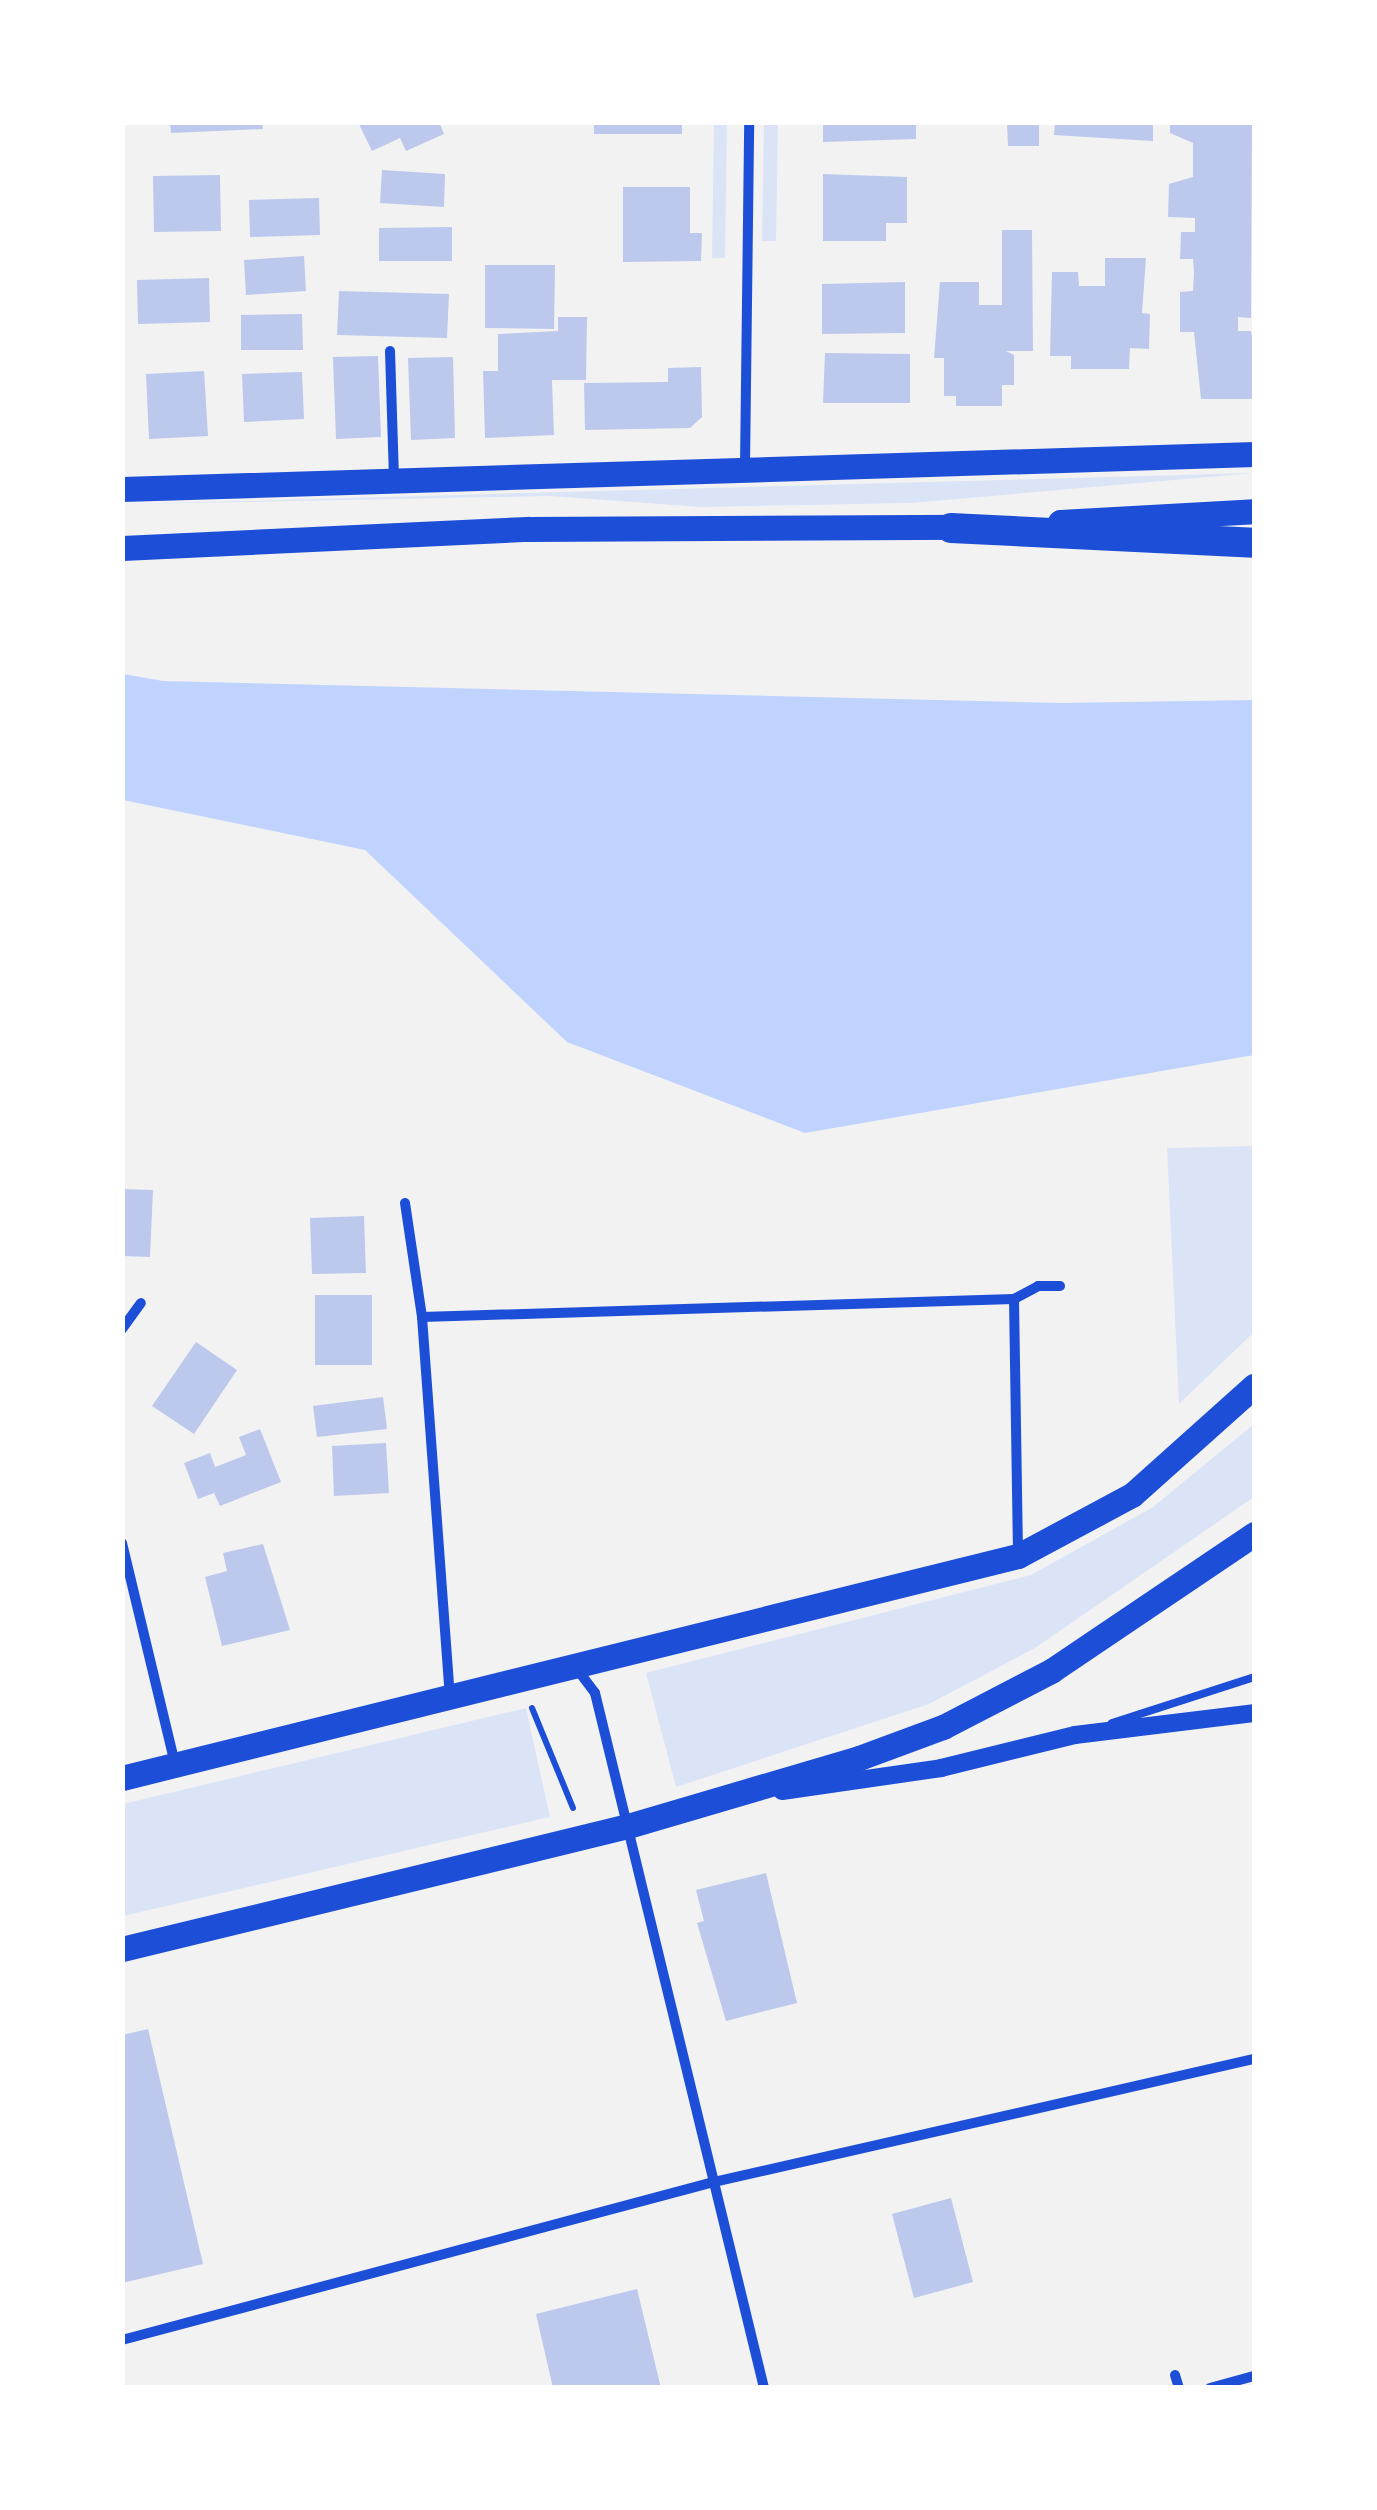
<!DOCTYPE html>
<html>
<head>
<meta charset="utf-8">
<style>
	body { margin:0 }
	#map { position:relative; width:1377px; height:2510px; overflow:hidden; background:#f2f2f2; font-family:Mulish,sans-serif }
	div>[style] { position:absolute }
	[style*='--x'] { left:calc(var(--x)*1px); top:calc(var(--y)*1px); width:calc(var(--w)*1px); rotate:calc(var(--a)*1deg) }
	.green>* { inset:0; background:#dbe4f7 }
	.water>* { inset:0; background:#bfd3fe }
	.building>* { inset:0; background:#bdc9ec }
	.path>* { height:6px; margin:-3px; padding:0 3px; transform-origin:3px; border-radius:3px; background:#1d4ed8 }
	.service>* { height:8px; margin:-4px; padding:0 4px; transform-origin:4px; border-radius:4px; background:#1d4ed8 }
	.minor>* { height:10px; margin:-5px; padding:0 5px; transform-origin:5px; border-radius:5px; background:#1d4ed8 }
	.tertiary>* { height:18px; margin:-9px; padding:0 9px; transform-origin:9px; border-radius:9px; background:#1d4ed8 }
	.primary>* { height:25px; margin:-12.5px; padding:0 12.5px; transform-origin:12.5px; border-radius:12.5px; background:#1d4ed8 }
	.motorway>* { height:30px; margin:-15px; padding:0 15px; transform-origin:15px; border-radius:15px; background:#1d4ed8 }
	span { translate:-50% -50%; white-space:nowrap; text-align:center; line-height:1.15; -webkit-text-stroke:10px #fff; paint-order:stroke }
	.frame { position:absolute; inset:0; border:125px solid #fff; pointer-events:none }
</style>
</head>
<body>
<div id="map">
	<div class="green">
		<div style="clip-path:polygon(714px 123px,727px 123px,725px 258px,712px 258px)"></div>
		<div style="clip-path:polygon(764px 123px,778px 123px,776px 241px,762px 241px)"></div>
		<div style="clip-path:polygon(1254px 473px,911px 503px,701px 507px,550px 496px,132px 504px)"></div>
		<div style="clip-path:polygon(1254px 1146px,1254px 1332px,1179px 1404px,1167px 1148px)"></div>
		<div style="clip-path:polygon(1254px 1424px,1254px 1497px,1035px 1648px,929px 1704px,676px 1787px,646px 1673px,1031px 1575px,1153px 1507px)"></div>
		<div style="clip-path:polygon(526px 1708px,550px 1817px,123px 1916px,123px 1804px)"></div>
	</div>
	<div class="water">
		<div style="clip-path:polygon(123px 674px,163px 681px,1060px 703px,1254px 700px,1254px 1055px,805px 1133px,567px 1042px,365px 850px,123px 800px)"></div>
	</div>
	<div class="building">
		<div style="clip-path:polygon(170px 122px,262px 122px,263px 129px,171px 133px)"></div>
		<div style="clip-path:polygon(358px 122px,439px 122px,444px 134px,406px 151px,400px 138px,372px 151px)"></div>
		<div style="clip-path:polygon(594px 122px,682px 122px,682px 134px,594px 134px)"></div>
		<div style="clip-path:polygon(823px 122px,916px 124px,916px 139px,823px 142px)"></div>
		<div style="clip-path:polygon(1007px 122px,1039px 122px,1039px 146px,1008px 146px)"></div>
		<div style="clip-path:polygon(1055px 122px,1153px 122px,1153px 141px,1054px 135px)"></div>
		<div style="clip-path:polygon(1170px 122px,1252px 122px,1251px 318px,1238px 317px,1238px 331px,1251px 331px,1254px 349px,1254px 399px,1201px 399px,1194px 332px,1180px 332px,1180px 292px,1193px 291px,1194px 273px,1193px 259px,1180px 259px,1181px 232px,1195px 232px,1195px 218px,1168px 217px,1169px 184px,1193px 177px,1193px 143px,1170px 133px)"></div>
		<div style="clip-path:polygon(382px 170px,445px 174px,444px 207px,380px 203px)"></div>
		<div style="clip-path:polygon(823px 174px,907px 177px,907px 223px,886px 223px,886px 241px,823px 241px)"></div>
		<div style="clip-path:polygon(220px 175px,221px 231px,154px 232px,153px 176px)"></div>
		<div style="clip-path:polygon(623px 187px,690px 187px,690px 233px,702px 233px,701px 261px,623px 262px)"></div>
		<div style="clip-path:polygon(319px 198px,320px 235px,250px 237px,249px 200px)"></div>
		<div style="clip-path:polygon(452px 227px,452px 261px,379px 261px,379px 228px)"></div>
		<div style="clip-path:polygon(1002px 230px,1032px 230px,1033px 351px,1006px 351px,1014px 355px,1014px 385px,1002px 385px,1002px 406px,956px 406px,956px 396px,944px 396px,944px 358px,934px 358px,940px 282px,979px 282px,979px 305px,1002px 305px)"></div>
		<div style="clip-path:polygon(304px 256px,306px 291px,246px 295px,244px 260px)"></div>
		<div style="clip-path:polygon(1105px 258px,1146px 258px,1142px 313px,1150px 314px,1149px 349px,1130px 348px,1129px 369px,1071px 369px,1071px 356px,1050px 356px,1052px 272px,1078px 272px,1079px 286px,1105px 286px)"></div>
		<div style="clip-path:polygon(485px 265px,555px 265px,554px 329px,485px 328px)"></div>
		<div style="clip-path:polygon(209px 278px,210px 322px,138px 324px,137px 280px)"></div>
		<div style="clip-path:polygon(905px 282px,905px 333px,822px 334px,822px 284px)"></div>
		<div style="clip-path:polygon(339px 291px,449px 294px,447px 338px,337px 335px)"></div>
		<div style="clip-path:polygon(302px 314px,303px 350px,241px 350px,241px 315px)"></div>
		<div style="clip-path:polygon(558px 317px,587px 317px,586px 380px,552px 380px,554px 435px,485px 438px,483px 371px,498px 371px,498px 334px,558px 331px)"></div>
		<div style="clip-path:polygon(825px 353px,910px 354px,910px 403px,823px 403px)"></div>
		<div style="clip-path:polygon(378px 356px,381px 437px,336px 439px,333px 357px)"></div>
		<div style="clip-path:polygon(453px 357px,455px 438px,411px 440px,408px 358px)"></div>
		<div style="clip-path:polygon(701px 367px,702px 417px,690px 428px,585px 430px,584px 383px,668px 382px,668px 368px)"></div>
		<div style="clip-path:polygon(204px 371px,208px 436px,149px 439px,146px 374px)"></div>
		<div style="clip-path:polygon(302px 372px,304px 419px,244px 422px,242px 374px)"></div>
		<div style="clip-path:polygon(122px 1189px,153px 1190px,150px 1257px,122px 1256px)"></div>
		<div style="clip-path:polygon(364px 1216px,366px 1273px,312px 1274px,310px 1218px)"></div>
		<div style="clip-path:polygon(315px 1295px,372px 1295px,372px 1365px,315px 1365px)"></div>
		<div style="clip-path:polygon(196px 1342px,237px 1370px,194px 1434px,152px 1406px)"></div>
		<div style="clip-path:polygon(383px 1397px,387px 1429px,317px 1437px,313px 1406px)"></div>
		<div style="clip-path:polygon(260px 1429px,281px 1482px,220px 1506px,214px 1493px,198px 1499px,184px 1463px,210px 1453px,215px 1467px,246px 1455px,239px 1437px)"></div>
		<div style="clip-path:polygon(386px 1443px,389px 1493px,334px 1496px,332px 1446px)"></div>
		<div style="clip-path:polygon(263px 1544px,290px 1630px,222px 1646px,205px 1577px,227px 1571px,223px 1553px)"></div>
		<div style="clip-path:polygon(766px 1873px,797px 2003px,726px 2021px,697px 1923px,704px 1921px,696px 1890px)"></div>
		<div style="clip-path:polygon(148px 2029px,203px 2264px,122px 2283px,122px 2035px)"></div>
		<div style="clip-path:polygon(951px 2198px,973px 2282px,914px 2298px,892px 2214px)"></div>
		<div style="clip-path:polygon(637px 2289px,661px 2388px,553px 2388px,536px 2314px)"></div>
	</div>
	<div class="path">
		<div style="--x:532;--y:1708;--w:108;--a:67.7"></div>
	</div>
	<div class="service">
		<div style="--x:1112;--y:1723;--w:149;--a:-17.9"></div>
	</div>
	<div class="minor">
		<div style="--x:390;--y:351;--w:126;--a:88.2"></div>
		<div style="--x:745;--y:466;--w:344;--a:-89.3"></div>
		<div style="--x:405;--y:1203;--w:115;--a:81.5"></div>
		<div style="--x:422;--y:1317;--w:381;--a:85.8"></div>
		<div style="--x:1014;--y:1299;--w:254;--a:89.1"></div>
		<div style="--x:422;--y:1317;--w:592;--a:-1.74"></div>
		<div style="--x:1014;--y:1299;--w:27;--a:-28"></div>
		<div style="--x:1038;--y:1286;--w:22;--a:0"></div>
		<div style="--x:122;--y:1329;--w:32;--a:-54"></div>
		<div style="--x:122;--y:1543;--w:227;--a:76.5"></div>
		<div style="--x:577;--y:1669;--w:30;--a:53"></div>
		<div style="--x:595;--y:1693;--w:715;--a:76.33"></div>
		<div style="--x:122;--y:2340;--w:609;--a:-14.95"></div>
		<div style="--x:710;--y:2183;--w:558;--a:-12.84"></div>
		<div style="--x:1175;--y:2375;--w:14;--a:73"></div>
		<div style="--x:1210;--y:2388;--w:46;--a:-15.3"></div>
	</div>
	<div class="tertiary">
		<div style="--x:782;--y:1791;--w:161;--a:-8.2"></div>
		<div style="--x:941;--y:1768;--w:138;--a:-13.8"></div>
		<div style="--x:1075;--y:1735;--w:180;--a:-7"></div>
	</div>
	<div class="primary">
		<div style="--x:122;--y:489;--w:1133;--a:-1.77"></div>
		<div style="--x:1060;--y:522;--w:194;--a:-3.2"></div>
		<div style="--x:122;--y:548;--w:406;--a:-2.7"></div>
		<div style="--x:528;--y:529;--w:442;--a:-0.3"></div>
		<div style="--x:122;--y:1778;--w:923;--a:-13.92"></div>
		<div style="--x:1018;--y:1556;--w:129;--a:-28.2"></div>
		<div style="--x:1132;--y:1495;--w:164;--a:-41.8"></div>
		<div style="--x:122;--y:1949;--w:521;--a:-13.66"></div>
		<div style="--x:628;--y:1826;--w:241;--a:-16.4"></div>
		<div style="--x:859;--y:1758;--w:90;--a:-20.3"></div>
		<div style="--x:943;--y:1727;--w:122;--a:-27.4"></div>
		<div style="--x:1051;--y:1671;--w:245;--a:-34"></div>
	</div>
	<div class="motorway">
		<div style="--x:951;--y:528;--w:303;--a:2.8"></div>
	</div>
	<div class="frame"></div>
</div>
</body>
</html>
